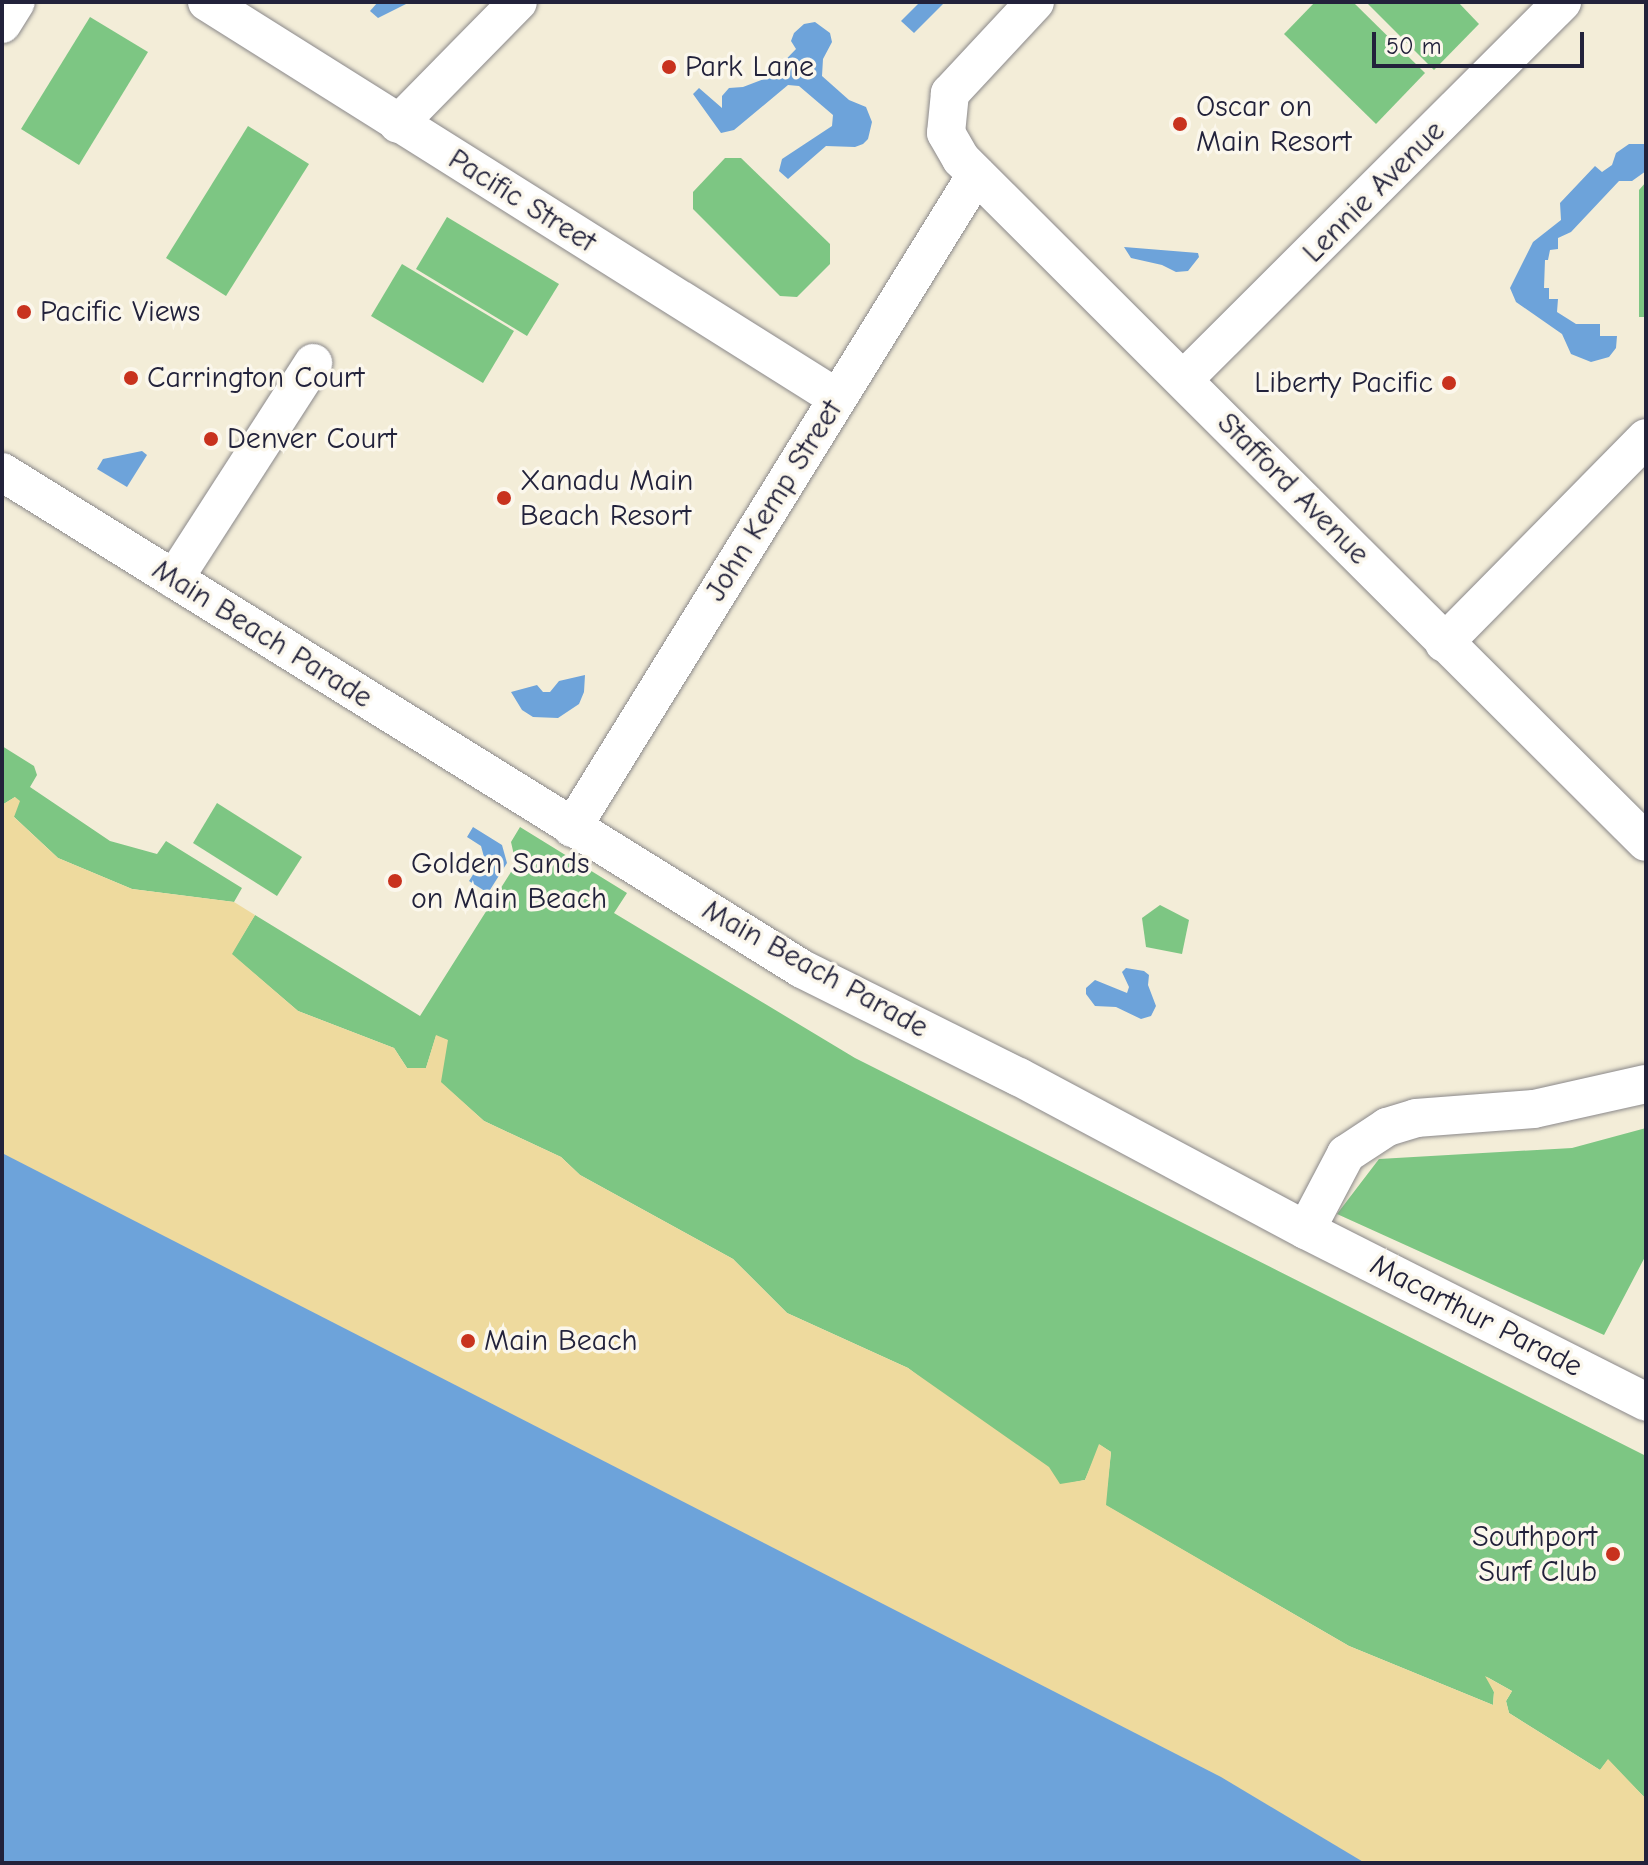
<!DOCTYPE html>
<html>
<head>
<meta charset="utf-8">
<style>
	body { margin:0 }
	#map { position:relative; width:1648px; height:1865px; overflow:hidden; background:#f3edd8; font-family:"Comic Neue",sans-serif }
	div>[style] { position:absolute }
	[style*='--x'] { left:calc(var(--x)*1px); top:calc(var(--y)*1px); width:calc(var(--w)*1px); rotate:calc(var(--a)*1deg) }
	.green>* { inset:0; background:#7dc683 }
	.sand>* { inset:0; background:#eeda9e }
	.water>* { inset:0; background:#6da3da }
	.roads { filter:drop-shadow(0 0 2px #8a888a) drop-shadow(0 0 2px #8a888a) }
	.minor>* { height:38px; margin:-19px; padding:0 19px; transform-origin:19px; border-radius:19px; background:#fff }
	.dots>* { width:22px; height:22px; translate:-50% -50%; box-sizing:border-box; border:4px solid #fbf7ec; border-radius:50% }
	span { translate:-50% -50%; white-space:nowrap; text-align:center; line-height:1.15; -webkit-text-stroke:7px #fbf7ec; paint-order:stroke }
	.poi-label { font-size:30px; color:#22223b }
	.left { translate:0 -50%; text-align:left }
	.right { translate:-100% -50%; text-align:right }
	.street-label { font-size:30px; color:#22223b }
	.frame { position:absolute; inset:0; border:4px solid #22223b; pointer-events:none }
	.scale { position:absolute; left:1372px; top:32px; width:212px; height:36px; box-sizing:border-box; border:4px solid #22223b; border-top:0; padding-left:10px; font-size:24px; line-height:28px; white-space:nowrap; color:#22223b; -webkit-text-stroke:6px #fbf7ec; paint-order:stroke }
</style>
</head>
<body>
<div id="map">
	<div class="green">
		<div style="clip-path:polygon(1315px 2px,1353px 2px,1425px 73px,1376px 124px,1284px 34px)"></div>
		<div style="clip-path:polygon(1366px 2px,1458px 2px,1479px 24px,1434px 70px)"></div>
		<div style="clip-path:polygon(90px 17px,148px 52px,79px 165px,21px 129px)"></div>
		<div style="clip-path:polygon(248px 126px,309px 164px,226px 296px,166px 258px)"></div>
		<div style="clip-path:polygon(725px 158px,741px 158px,830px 244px,830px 264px,797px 297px,780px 296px,693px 209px,693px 192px)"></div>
		<div style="clip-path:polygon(1646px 182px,1646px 317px,1639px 317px,1639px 190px)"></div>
		<div style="clip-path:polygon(447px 217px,559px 284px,527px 336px,416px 269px)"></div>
		<div style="clip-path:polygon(402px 264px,514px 331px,483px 383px,371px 316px)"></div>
		<div style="clip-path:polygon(2px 746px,34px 766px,37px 775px,30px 787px,110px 841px,157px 854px,166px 841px,242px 888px,234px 902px,132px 889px,58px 858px,13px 816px,15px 797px,2px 805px)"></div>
		<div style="clip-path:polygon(217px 803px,302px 857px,277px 896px,193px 843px)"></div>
		<div style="clip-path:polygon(520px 827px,627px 893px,614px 913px,855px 1058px,1646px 1456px,1646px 1799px,1608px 1760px,1600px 1770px,1509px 1713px,1506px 1701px,1512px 1691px,1487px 1677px,1494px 1692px,1493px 1705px,1349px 1646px,1105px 1505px,1111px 1452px,1100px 1445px,1085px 1480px,1060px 1485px,908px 1368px,787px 1313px,733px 1259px,580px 1175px,561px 1157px,484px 1121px,440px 1082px,447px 1040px,436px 1036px,426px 1068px,407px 1068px,394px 1048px,298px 1011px,231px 954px,255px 915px,420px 1016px,516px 864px,511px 842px)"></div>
		<div style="clip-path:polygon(1160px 905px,1189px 920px,1182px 954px,1146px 947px,1142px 918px)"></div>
		<div style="clip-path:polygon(1646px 1128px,1646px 1255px,1604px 1335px,1337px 1214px,1379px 1159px,1572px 1148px)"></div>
	</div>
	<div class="sand">
		<div style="clip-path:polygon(15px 797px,20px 801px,14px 817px,58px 858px,132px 889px,234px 902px,255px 915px,232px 954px,298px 1011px,394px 1048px,407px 1068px,426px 1068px,436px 1035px,448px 1040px,441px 1082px,484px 1121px,561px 1157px,580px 1175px,733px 1259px,787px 1313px,908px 1368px,1049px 1467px,1060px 1484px,1085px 1480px,1099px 1444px,1111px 1452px,1106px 1505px,1349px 1646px,1493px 1705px,1494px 1692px,1485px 1676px,1512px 1691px,1506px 1701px,1509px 1713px,1600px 1770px,1608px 1759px,1646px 1799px,1646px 1863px,943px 1863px,2px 1287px,2px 805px)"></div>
	</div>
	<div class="water">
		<div style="clip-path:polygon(378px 2px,410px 2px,378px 18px,370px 11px)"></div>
		<div style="clip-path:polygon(920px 2px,945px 2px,914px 33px,901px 21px)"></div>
		<div style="clip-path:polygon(815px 22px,830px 33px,832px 42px,823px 59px,822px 76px,849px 100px,866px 107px,872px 122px,868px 139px,863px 144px,855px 147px,826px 146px,788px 179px,779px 171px,782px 159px,832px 126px,833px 115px,799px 86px,788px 85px,734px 130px,721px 133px,693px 94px,699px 88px,722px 108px,722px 96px,729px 88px,743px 87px,769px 77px,796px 49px,791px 41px,794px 33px,804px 24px)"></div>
		<div style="clip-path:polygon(1629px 144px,1646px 144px,1646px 171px,1632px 181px,1619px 181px,1571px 232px,1558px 238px,1558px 249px,1550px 250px,1548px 260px,1545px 260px,1544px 288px,1549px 288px,1549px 299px,1558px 299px,1557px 312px,1576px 324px,1600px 324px,1600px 336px,1617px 336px,1616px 348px,1609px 357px,1591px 362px,1571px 354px,1562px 334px,1516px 302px,1510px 288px,1533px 242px,1561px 220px,1560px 203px,1595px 166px,1602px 172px,1612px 165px,1616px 153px)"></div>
		<div style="clip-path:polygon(1124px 247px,1198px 253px,1199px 257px,1188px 271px,1176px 272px,1162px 265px,1131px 258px)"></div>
		<div style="clip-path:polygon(142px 451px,147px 455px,127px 487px,97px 469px,103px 459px)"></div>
		<div style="clip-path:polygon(585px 675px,584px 692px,579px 704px,558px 718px,533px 717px,522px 710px,511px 692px,537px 685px,543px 692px,550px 692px,559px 681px)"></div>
		<div style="clip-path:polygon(473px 827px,502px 845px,507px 863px,488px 893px,469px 881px,484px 857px,481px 846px,467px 837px)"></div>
		<div style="clip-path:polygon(1126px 968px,1144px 971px,1149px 975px,1148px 985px,1156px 1006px,1151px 1016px,1141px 1019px,1116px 1007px,1095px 1006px,1086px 994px,1086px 988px,1095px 980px,1127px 993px,1129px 987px,1122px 972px)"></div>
		<div style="clip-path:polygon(2px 1153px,1221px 1777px,1365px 1863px,2px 1863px)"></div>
	</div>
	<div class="roads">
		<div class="minor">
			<div style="--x:207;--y:2;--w:744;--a:32.15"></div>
			<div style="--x:1035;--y:2;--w:125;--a:133"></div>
			<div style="--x:950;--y:93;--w:40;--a:95.7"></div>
			<div style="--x:946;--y:133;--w:30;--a:60"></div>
			<div style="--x:961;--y:159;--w:967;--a:44.92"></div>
			<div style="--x:2;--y:24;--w:26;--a:-58"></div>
			<div style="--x:398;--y:124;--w:171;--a:-45.5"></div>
			<div style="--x:1184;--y:379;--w:534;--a:-44.92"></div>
			<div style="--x:2;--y:472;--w:942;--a:31.85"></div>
			<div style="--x:802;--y:969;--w:242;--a:26.5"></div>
			<div style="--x:1019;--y:1077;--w:325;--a:28.1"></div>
			<div style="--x:1306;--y:1230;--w:381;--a:26.8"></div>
			<div style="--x:174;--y:579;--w:257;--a:-57.2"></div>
			<div style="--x:1444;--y:643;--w:288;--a:-45.4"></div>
			<div style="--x:572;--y:828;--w:768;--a:-58.26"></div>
			<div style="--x:1306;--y:1230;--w:86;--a:-62.2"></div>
			<div style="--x:1346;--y:1154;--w:49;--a:-33.4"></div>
			<div style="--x:1387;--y:1127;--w:30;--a:-17"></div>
			<div style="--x:1416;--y:1118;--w:118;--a:-4.4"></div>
			<div style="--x:1534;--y:1109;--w:115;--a:-12.6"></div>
		</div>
	</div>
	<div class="dots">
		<div style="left:669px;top:67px;background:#c8321e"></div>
		<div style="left:1180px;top:124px;background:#c8321e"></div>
		<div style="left:24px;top:312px;background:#c8321e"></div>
		<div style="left:131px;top:378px;background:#c8321e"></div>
		<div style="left:1449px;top:383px;background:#c8321e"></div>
		<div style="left:211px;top:439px;background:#c8321e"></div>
		<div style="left:504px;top:498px;background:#c8321e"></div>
		<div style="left:395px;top:881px;background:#c8321e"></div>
		<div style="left:468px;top:1341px;background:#c8321e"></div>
		<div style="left:1613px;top:1554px;background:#c8321e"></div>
	</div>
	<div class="poi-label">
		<span class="left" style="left:685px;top:67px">Park Lane</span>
		<span class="left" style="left:1196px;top:124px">Oscar on<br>Main Resort</span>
		<span class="left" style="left:40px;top:312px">Pacific Views</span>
		<span class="left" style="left:147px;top:378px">Carrington Court</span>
		<span class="right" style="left:1433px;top:383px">Liberty Pacific</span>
		<span class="left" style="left:227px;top:439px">Denver Court</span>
		<span class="left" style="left:520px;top:498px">Xanadu Main<br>Beach Resort</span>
		<span class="left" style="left:411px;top:881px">Golden Sands<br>on Main Beach</span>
		<span class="left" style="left:484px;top:1341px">Main Beach</span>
		<span class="right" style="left:1597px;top:1554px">Southport<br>Surf Club</span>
	</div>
	<div class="street-label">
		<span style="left:1374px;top:192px;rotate:-45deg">Lennie Avenue</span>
		<span style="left:522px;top:201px;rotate:32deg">Pacific Street</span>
		<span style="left:1293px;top:489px;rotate:45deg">Stafford Avenue</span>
		<span style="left:774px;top:501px;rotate:-58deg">John Kemp Street</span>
		<span style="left:262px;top:634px;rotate:32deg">Main Beach Parade</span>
		<span style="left:815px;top:969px;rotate:29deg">Main Beach Parade</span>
		<span style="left:1476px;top:1316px;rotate:27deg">Macarthur Parade</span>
	</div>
	<div class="frame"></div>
	<div class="scale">50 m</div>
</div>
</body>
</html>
